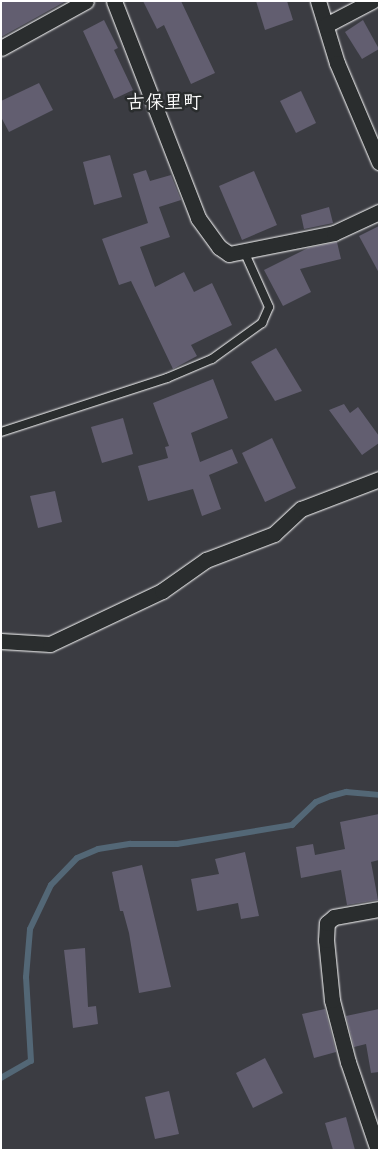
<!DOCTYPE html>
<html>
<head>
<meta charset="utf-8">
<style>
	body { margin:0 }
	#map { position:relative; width:380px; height:1151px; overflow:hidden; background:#3b3c42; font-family:"Architects Daughter","Klee One",sans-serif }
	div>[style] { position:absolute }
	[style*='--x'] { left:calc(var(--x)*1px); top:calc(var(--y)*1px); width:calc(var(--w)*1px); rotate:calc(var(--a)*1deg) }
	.stream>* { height:6px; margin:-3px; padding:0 3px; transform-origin:3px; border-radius:3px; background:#536776 }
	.building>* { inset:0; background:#625e70 }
	.roads { filter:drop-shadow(0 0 1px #fff) drop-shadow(0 0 1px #fff) }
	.lane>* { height:8px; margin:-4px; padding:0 4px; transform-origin:4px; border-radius:4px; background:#2a2d2e }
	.street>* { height:15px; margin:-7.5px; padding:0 7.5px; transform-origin:7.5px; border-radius:7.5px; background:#2a2d2e }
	span { translate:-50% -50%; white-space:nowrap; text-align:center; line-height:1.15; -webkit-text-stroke:5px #2a2d2e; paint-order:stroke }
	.quarter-label { font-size:19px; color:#fff; font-weight:700 }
	.frame { position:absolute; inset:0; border:2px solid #fff; pointer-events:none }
</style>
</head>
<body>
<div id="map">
	<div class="stream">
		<div style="--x:1;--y:1078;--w:34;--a:-30"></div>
		<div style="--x:31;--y:1061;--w:84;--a:-93.4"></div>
		<div style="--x:26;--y:977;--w:48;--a:-85.2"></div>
		<div style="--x:30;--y:929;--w:49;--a:-64.5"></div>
		<div style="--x:51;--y:885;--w:37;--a:-46"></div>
		<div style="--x:77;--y:858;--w:23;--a:-23"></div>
		<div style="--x:98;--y:849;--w:33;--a:-9"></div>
		<div style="--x:131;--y:844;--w:46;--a:0"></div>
		<div style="--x:177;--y:844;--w:117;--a:-9.4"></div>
		<div style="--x:292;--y:825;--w:33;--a:-44"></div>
		<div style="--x:316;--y:802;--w:16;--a:-22"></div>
		<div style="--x:331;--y:796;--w:16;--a:-15"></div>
		<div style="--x:346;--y:792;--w:33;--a:5"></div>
	</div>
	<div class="building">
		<div style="clip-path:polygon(1px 1px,66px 1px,1px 37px)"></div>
		<div style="clip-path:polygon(143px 1px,181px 1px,215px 73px,191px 84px,164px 25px,157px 29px)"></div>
		<div style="clip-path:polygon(256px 1px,287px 1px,293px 20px,265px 30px)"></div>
		<div style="clip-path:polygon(104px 20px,118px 48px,114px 50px,133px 90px,114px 99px,83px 31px)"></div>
		<div style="clip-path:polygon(363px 20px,379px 49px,362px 59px,345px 32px)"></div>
		<div style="clip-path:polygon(39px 83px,53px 110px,9px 132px,1px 117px,1px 101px)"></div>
		<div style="clip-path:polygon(301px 91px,316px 123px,296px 133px,280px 101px)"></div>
		<div style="clip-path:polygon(110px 155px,122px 197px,94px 205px,83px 162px)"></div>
		<div style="clip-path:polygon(146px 170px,150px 181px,171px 175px,181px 200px,159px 207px,170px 237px,140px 247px,155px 287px,184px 272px,194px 292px,212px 283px,232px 325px,191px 345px,197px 356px,173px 369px,131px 281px,119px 285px,102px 239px,148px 223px,133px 174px)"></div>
		<div style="clip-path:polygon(254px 171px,277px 225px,242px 240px,219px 186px)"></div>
		<div style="clip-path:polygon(329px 207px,333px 223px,304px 229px,301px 215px)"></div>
		<div style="clip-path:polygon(379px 226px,379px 273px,359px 236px)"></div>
		<div style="clip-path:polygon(337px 242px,341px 259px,300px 269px,311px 292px,283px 306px,264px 270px,308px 248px)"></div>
		<div style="clip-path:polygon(276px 348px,302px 391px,275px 401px,251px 362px)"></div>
		<div style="clip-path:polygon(213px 379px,228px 418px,191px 433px,200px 462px,232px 449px,238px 463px,209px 475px,221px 509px,202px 516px,193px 489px,148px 501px,138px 466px,168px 458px,165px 447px,169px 446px,153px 403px)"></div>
		<div style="clip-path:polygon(344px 404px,350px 413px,358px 407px,379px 436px,379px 443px,362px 455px,329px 410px)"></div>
		<div style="clip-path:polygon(123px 418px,133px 454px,102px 463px,91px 427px)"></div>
		<div style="clip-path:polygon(272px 438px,296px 488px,265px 502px,242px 453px)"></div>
		<div style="clip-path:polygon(55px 491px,62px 522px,38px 528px,30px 496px)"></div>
		<div style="clip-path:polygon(379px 814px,379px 860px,371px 862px,378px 900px,347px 905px,341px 870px,301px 878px,296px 847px,313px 844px,315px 855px,345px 849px,340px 822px)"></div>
		<div style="clip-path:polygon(245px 852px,259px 916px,241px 919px,238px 903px,197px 911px,191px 879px,219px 874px,215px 859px)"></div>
		<div style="clip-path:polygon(142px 865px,171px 987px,139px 993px,129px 933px,123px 911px,120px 911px,112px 872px)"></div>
		<div style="clip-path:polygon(85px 948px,88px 1007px,96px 1006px,98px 1024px,73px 1028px,64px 950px)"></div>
		<div style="clip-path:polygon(325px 1009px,336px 1052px,314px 1058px,302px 1014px)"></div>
		<div style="clip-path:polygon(379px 1009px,379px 1072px,371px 1073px,366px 1044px,354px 1047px,346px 1016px)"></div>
		<div style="clip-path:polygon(265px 1058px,283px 1093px,253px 1108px,236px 1073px)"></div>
		<div style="clip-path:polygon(169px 1091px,179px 1134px,155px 1139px,145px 1097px)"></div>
		<div style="clip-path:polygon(346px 1117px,355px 1150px,333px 1150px,325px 1123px)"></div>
	</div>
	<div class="roads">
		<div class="lane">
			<div style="--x:1;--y:432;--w:175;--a:-18"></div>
			<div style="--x:167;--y:378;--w:49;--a:-22.9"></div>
			<div style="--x:212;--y:359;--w:62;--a:-35.8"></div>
			<div style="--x:262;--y:323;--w:17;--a:-66"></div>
			<div style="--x:269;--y:307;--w:61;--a:-114.1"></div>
		</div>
		<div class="street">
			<div style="--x:114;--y:1;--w:233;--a:68.8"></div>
			<div style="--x:198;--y:218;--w:36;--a:54"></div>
			<div style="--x:219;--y:247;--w:12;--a:35"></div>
			<div style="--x:229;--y:254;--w:107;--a:-11.3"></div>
			<div style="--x:334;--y:233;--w:50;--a:-25"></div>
			<div style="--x:318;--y:1;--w:65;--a:73"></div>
			<div style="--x:337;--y:63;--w:108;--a:67"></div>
			<div style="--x:326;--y:25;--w:52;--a:-27.6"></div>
			<div style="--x:1;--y:48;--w:97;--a:-28.9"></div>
			<div style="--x:1;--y:641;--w:49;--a:3.5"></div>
			<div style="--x:50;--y:644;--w:124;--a:-25.3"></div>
			<div style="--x:162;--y:591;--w:54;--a:-35.2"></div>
			<div style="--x:206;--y:560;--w:73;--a:-20.9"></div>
			<div style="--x:274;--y:534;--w:37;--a:-43"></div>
			<div style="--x:301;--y:509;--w:84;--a:-21"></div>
			<div style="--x:378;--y:1150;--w:93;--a:-108.8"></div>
			<div style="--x:348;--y:1062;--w:64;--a:-104.5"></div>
			<div style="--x:332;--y:1000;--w:60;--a:-95.7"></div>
			<div style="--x:326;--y:940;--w:17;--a:-87"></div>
			<div style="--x:327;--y:923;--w:9;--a:-41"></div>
			<div style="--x:334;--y:917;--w:46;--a:-10.1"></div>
		</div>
	</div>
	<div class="quarter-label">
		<span style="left:164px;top:103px">古保里町</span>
	</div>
	<div class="frame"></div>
</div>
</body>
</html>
